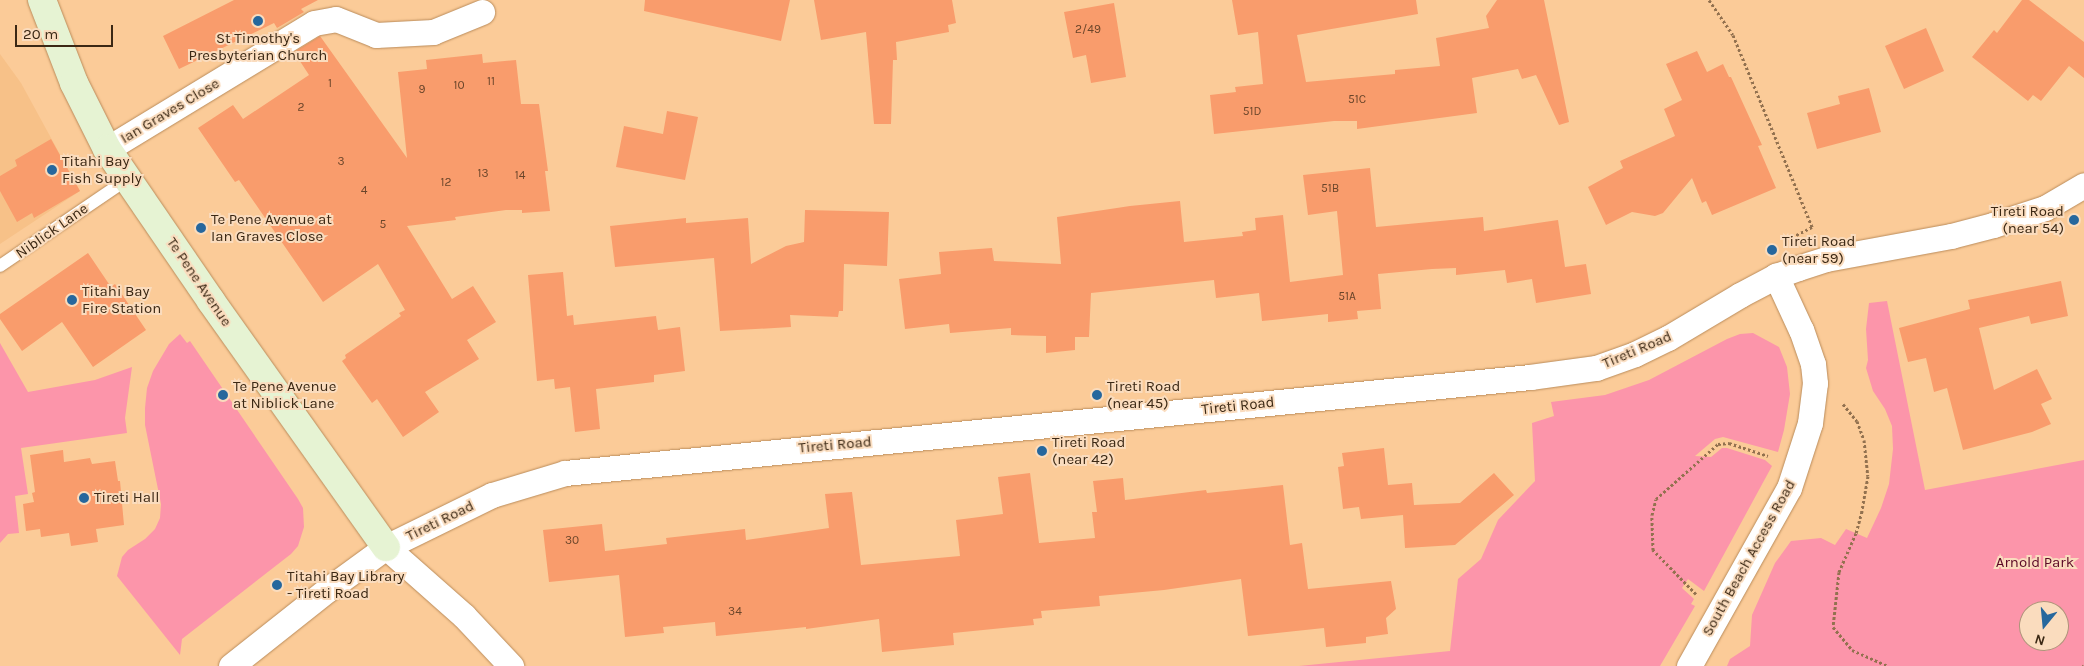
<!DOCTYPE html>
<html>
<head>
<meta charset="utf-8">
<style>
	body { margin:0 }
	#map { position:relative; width:2084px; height:666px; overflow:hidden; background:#fbcb98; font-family:Karla,sans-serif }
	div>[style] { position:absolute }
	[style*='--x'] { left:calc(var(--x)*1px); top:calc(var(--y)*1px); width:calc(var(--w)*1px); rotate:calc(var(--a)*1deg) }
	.built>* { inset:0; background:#f7c188 }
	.green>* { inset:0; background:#fc95aa }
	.building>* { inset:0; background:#f99c6c }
	.path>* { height:3px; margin-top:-1.5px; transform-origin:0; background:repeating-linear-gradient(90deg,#92714f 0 2.5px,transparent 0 5px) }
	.roads { filter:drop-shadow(0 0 1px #ba8c5b) drop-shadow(0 0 1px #ba8c5b) }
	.lane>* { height:12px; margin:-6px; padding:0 6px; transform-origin:6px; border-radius:6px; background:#fff }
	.street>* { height:25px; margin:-12.5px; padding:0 12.5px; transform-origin:12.5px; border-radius:12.5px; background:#fff }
	.secondary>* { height:28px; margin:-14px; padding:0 14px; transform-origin:14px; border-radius:14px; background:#e6f3d3 }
	.dots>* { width:14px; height:14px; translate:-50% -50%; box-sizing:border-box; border:2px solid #fadcbe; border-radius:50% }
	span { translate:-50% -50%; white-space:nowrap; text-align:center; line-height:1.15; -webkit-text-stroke:4px #fadcbe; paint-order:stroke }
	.number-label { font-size:12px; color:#6a452a }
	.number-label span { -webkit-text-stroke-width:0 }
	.poi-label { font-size:15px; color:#3b2814 }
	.left { translate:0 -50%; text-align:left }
	.right { translate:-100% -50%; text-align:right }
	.street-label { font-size:15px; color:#3b2814 }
	.park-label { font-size:15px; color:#5a0725 }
	.north { position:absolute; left:2019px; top:601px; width:50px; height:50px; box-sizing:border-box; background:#fadcbe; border:1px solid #ae947a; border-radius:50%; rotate:197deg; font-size:14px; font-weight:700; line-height:20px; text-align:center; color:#3b2814 }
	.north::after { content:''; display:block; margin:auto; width:18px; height:22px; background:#26679d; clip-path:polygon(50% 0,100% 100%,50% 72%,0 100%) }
	.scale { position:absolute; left:15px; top:25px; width:98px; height:22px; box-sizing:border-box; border:2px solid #3b2814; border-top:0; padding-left:6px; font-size:15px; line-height:18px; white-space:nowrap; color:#3b2814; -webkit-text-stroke:4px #fadcbe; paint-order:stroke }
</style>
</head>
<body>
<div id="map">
	<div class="built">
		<div style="clip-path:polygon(0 54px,21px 83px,80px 191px,0 244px)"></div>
	</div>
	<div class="green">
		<div style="clip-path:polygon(evenodd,1887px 301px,1925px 490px,2084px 460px,2084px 666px,1727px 666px,1730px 659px,1750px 646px,1752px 615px,1775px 563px,1791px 541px,1821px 538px,1835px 545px,1846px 529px,1867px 538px,1881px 508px,1889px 484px,1893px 449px,1892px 426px,1885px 409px,1873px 391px,1866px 368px,1868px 360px,1866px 329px,1869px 303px,1887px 301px,2029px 611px,2059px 611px,2059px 641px,2029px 641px,2029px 611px)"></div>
		<div style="clip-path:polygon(1753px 333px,1779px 347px,1787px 367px,1790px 394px,1784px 430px,1778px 452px,1723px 437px,1715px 439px,1695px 456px,1711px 457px,1722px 448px,1727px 448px,1765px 460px,1772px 466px,1704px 591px,1688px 579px,1682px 588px,1694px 599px,1691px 604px,1695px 606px,1660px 666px,1299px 666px,1450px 651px,1458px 579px,1481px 559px,1498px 520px,1535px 481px,1532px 423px,1554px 416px,1551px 402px,1605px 395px,1649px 380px,1727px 339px,1740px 334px)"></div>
		<div style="clip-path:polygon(180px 334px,187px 343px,190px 341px,298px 499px,303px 508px,304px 527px,298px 546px,291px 554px,182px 639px,180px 655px,117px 576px,122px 557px,128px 550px,145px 539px,155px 529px,160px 518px,161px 504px,145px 425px,145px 408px,147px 388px,153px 371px,169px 344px)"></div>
		<div style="clip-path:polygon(0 343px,28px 392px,95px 380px,132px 367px,125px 418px,127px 433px,21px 448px,28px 494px,15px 496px,19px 533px,8px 534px,0 543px)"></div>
	</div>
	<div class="building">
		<div style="clip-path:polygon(234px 0,318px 0,301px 9px,304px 12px,277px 28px,274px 23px,179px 69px,163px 36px)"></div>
		<div style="clip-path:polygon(645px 0,790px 0,781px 41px,644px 11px)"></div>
		<div style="clip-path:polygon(814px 0,952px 0,956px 23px,948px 25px,949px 32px,896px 42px,897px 60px,893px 60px,891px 124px,874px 124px,866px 32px,821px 40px)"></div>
		<div style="clip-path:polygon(1232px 0,1416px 0,1418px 14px,1297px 35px,1306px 82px,1395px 74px,1395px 70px,1440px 66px,1436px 38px,1489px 28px,1486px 16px,1497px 0,1544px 0,1569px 122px,1559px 125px,1536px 75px,1522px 79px,1518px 69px,1472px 78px,1477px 113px,1357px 129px,1357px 121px,1334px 121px,1214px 134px,1210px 95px,1236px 92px,1235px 87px,1263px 84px,1258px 32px,1238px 35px)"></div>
		<div style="clip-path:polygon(2022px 0,2029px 0,2084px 42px,2084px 78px,2069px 66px,2041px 101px,2033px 95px,2028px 101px,1972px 57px,1994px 30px,1997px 33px)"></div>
		<div style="clip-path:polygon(1114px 3px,1126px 77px,1091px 83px,1086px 55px,1073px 58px,1064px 12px)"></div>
		<div style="clip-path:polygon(1926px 28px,1944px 71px,1904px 89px,1885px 46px)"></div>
		<div style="clip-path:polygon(320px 36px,407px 158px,398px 72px,427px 69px,426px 60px,482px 54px,483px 63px,516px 60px,521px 104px,539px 104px,548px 171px,545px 171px,550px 211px,522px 213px,522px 210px,506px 210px,455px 217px,456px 220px,407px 226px,452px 299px,473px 286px,496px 322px,467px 340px,479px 359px,425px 392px,439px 412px,403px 437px,377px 399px,372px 403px,342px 361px,346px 358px,345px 355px,401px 316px,399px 313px,405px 310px,378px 264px,323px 302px,239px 180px,235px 182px,198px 128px,233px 105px,243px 119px,309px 75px,294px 52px)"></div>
		<div style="clip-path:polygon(1697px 51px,1707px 72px,1723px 64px,1729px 77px,1731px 77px,1762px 145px,1758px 146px,1776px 188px,1712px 215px,1706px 201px,1702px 203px,1692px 178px,1663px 213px,1655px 216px,1632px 212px,1606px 225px,1588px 187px,1623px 168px,1620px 161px,1675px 136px,1664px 109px,1682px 100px,1666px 64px)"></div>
		<div style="clip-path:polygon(1869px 88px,1881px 132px,1817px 149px,1807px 113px,1840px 104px,1838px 96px)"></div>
		<div style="clip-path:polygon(667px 111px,698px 117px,685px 180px,616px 167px,624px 126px,663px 134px)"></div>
		<div style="clip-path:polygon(51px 139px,80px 191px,34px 218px,32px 213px,17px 222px,0 191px,0 176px,17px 166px,15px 160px)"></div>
		<div style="clip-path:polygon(1370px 168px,1376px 227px,1483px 217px,1484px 231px,1558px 220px,1565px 267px,1586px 264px,1591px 294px,1536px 303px,1532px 279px,1507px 283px,1505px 270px,1456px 275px,1456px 268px,1432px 269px,1378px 274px,1381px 309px,1357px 311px,1358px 319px,1328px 322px,1328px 314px,1262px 321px,1259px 293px,1216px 298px,1214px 280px,1091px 293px,1089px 337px,1075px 337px,1075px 350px,1046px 353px,1046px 336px,1011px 335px,1011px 328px,950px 333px,949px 324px,905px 329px,899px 279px,941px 274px,939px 252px,992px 248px,994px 261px,1061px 264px,1057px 217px,1130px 206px,1180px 201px,1184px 242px,1243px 236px,1242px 232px,1256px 230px,1255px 218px,1283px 215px,1290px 282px,1343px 275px,1337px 211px,1308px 215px,1303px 175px)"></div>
		<div style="clip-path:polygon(805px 210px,889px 212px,887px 266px,844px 264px,843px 311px,839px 311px,838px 317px,790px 315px,791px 327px,720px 331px,714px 258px,615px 267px,610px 226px,686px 218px,686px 223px,748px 218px,751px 264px,786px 246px,804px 242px)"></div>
		<div style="clip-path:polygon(88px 253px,111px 287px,115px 284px,146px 330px,93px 367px,62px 322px,22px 351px,0 319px,0 314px)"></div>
		<div style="clip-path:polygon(563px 272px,567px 316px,573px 315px,574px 325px,656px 316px,658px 330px,680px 327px,685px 371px,654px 375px,654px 382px,596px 389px,600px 429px,575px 432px,570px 387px,555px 389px,554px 379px,537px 381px,528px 275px)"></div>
		<div style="clip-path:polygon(2061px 281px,2068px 316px,2031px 324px,2029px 316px,1979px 328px,1994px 390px,2037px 369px,2052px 399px,2041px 404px,2051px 424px,2032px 432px,1963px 450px,1947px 388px,1934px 392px,1926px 358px,1908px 362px,1899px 328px,1970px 309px,1968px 300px)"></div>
		<div style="clip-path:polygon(1384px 448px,1388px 485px,1412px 483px,1414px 505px,1460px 503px,1494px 473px,1514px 495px,1455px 545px,1405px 548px,1403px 515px,1361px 519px,1359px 507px,1343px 509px,1338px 467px,1344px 466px,1342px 453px)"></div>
		<div style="clip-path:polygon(63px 450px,64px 462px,90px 458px,92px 464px,115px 461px,118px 481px,120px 481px,124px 525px,96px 529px,98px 542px,71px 546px,69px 533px,41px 537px,40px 529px,26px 531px,23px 504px,34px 502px,32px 493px,35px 492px,30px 455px)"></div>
		<div style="clip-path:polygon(1030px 473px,1039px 543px,1095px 538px,1092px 512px,1097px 512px,1093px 481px,1123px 478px,1125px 500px,1206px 490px,1207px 493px,1283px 485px,1290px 545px,1302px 543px,1308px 589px,1391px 581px,1396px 609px,1386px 618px,1388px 634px,1366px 637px,1366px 643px,1326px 647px,1324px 628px,1248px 636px,1241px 579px,1164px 590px,1099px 596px,1100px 606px,1041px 611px,1042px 618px,1033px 619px,1034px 625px,953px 633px,954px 645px,882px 652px,879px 619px,806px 629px,806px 627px,716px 636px,715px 622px,663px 627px,664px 633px,625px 637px,619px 575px,549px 582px,543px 530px,602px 524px,605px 551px,667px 544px,666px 538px,745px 529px,746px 540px,829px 528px,825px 494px,852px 492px,861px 565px,960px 556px,956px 520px,1003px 514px,998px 477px)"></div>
	</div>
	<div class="path">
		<div style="--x:1709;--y:0;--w:42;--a:55.6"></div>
		<div style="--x:1733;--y:35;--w:208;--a:67.6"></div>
		<div style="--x:1812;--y:227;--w:22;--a:153"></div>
		<div style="--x:1843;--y:404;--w:22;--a:51"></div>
		<div style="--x:1857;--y:421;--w:20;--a:70"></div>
		<div style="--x:1864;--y:440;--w:36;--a:84"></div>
		<div style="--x:1868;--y:476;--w:36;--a:100"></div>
		<div style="--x:1862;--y:511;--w:23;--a:105"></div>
		<div style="--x:1856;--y:533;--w:43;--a:113.6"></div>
		<div style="--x:1839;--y:572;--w:55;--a:96.2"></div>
		<div style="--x:1833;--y:627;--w:30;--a:50"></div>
		<div style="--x:1852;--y:650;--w:39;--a:24"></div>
		<div style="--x:1696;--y:594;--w:62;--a:-134.3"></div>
		<div style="--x:1653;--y:550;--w:35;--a:-92"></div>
		<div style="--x:1652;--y:515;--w:16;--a:-76"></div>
		<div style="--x:1656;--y:499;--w:83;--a:-41.6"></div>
		<div style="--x:1718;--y:444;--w:11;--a:-5"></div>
		<div style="--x:1729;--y:443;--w:41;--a:18.4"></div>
		<div style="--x:2083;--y:666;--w:1;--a:-45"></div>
	</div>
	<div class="roads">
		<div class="lane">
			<div style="--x:0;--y:266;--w:156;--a:-34.3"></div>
		</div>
		<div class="street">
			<div style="--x:107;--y:149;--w:242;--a:-31.3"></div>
			<div style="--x:314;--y:23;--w:22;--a:-10"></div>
			<div style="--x:336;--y:19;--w:43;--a:21.8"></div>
			<div style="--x:376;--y:35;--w:57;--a:-3"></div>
			<div style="--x:433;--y:32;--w:53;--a:-22.2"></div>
			<div style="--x:386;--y:547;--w:104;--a:41.5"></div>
			<div style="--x:464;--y:616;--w:69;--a:46.8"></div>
			<div style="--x:231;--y:666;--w:122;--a:-38.4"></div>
			<div style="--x:327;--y:590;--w:73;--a:-36.1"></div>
			<div style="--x:386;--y:547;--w:118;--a:-26.1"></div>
			<div style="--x:492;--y:495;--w:76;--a:-16.8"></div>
			<div style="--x:565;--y:473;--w:970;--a:-5.68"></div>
			<div style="--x:1530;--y:377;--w:67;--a:-7.8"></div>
			<div style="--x:1596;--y:368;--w:41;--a:-19.7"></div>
			<div style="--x:1635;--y:354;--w:37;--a:-26"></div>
			<div style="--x:1668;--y:338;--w:84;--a:-30.8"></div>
			<div style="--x:1740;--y:295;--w:41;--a:-27.8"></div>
			<div style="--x:1776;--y:276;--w:23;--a:-20"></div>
			<div style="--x:1798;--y:268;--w:29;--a:-18"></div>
			<div style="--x:1826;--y:259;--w:127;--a:-10.4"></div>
			<div style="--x:1951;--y:236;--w:43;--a:-14.7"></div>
			<div style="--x:1993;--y:225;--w:55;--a:-18.1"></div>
			<div style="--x:2045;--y:208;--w:45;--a:-30.5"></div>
			<div style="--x:1689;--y:666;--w:204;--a:-60.7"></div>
			<div style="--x:1789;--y:488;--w:68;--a:-72.1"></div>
			<div style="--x:1810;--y:423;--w:40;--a:-82.9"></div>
			<div style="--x:1815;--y:383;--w:19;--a:-96"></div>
			<div style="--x:1813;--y:364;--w:36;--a:-109"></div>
			<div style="--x:1801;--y:330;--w:60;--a:-114.8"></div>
		</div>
		<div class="secondary">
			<div style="--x:42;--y:0;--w:89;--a:68.9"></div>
			<div style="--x:74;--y:83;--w:74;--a:63.4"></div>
			<div style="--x:107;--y:149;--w:184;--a:55.6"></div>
			<div style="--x:211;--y:301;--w:302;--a:54.6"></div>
		</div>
	</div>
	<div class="dots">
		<div style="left:258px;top:21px;background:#26679d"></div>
		<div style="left:52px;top:170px;background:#26679d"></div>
		<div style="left:2074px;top:220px;background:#26679d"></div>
		<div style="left:201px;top:228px;background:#26679d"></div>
		<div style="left:1772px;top:250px;background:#26679d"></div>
		<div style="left:72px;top:300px;background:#26679d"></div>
		<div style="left:223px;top:395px;background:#26679d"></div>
		<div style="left:1097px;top:395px;background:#26679d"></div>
		<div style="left:1042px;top:451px;background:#26679d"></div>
		<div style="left:84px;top:498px;background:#26679d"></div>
		<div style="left:277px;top:585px;background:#26679d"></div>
	</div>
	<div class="number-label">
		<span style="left:1088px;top:30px">2/49</span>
		<span style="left:491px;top:82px">11</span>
		<span style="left:330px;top:84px">1</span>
		<span style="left:459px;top:86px">10</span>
		<span style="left:422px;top:90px">9</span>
		<span style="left:1357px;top:100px">51C</span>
		<span style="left:301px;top:108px">2</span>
		<span style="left:1252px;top:112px">51D</span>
		<span style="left:341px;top:162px">3</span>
		<span style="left:483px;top:174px">13</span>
		<span style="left:520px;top:176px">14</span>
		<span style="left:446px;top:183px">12</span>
		<span style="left:1330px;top:189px">51B</span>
		<span style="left:364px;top:191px">4</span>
		<span style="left:383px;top:225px">5</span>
		<span style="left:1347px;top:297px">51A</span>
		<span style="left:572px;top:541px">30</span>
		<span style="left:735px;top:612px">34</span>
	</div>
	<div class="poi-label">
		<span style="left:258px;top:47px">St Timothy's<br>Presbyterian Church</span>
		<span class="left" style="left:62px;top:170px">Titahi Bay<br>Fish Supply</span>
		<span class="right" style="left:2064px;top:220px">Tireti Road<br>(near 54)</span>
		<span class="left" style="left:211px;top:228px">Te Pene Avenue at<br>Ian Graves Close</span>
		<span class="left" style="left:1782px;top:250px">Tireti Road<br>(near 59)</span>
		<span class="left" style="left:82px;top:300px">Titahi Bay<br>Fire Station</span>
		<span class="left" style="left:233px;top:395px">Te Pene Avenue<br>at Niblick Lane</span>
		<span class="left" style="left:1107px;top:395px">Tireti Road<br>(near 45)</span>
		<span class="left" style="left:1052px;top:451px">Tireti Road<br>(near 42)</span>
		<span class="left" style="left:94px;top:498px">Tireti Hall</span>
		<span class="left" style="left:287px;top:585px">Titahi Bay Library<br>- Tireti Road</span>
	</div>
	<div class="street-label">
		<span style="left:170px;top:111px;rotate:-31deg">Ian Graves Close</span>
		<span style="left:52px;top:231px;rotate:-35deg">Niblick Lane</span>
		<span style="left:199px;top:282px;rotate:56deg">Te Pene Avenue</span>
		<span style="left:1637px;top:350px;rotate:-23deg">Tireti Road</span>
		<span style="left:1238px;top:406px;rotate:-6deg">Tireti Road</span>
		<span style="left:835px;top:445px;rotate:-5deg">Tireti Road</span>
		<span style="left:440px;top:521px;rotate:-26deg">Tireti Road</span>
		<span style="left:1749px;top:558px;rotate:-61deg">South Beach Access Road</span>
	</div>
	<div class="park-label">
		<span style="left:2035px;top:563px">Arnold Park</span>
	</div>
	<div class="north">N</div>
	<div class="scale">20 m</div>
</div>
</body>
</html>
